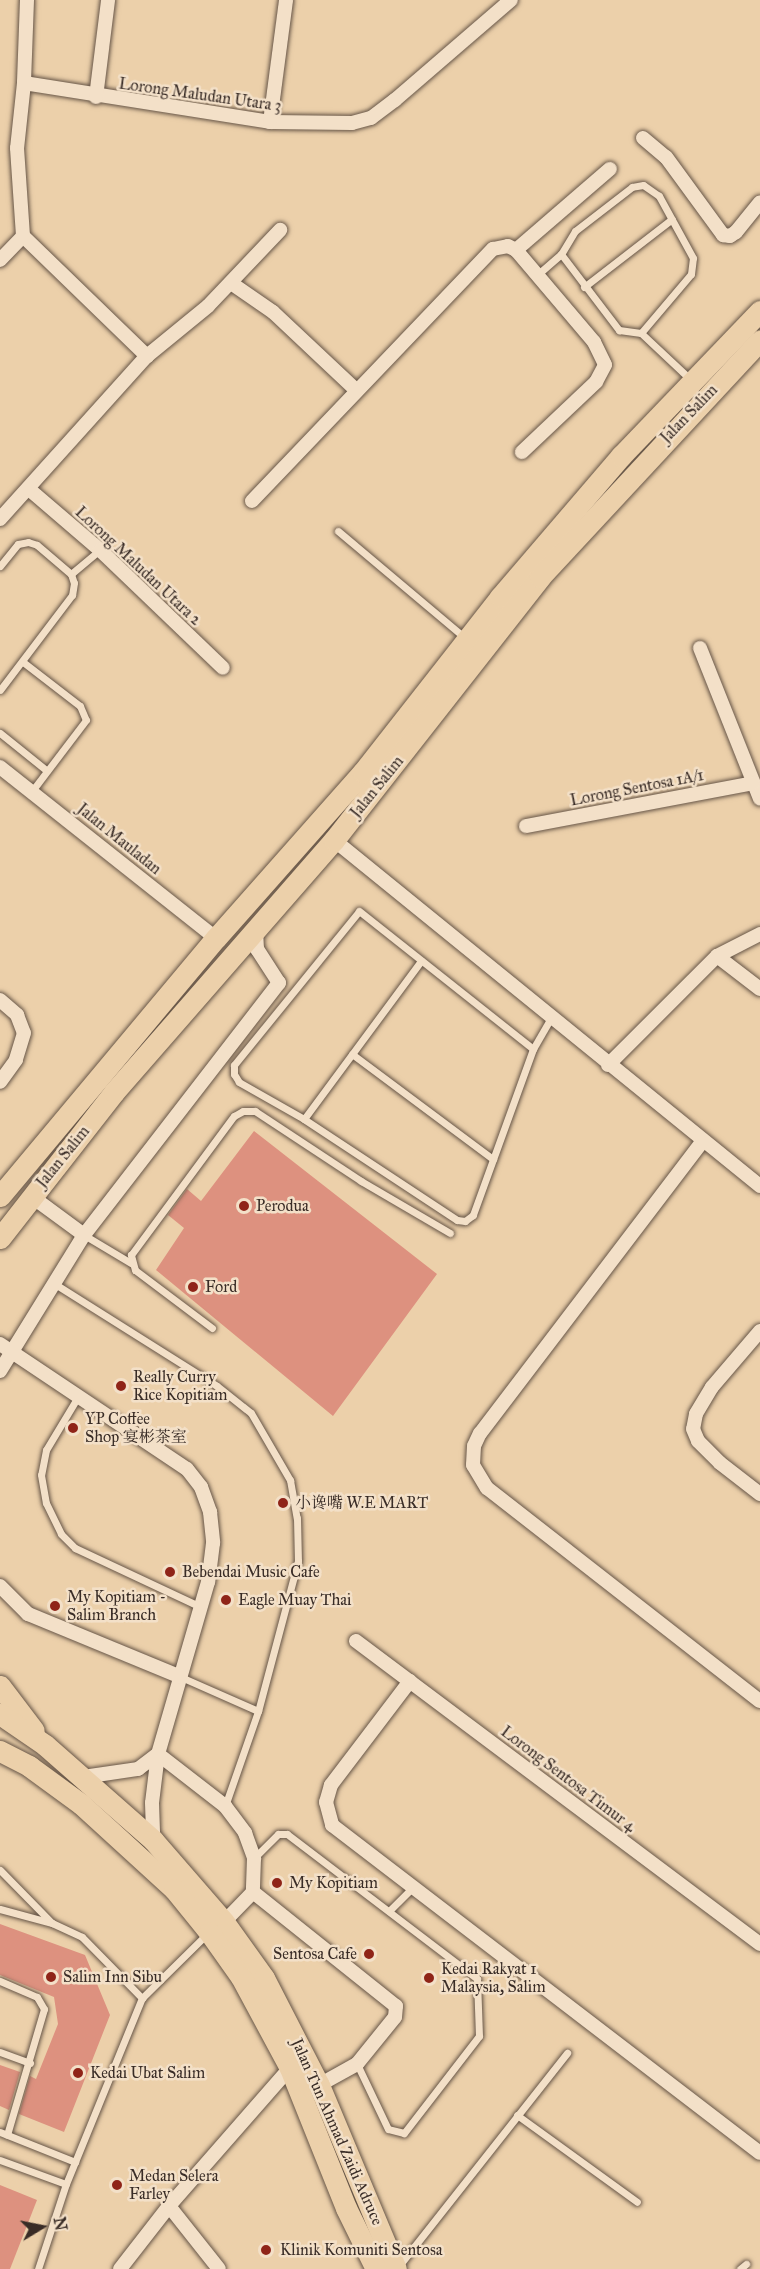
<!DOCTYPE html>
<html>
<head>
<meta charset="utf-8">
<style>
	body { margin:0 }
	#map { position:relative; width:760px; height:2269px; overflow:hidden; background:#ecd0aa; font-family:"IM FELL Great Primer","Noto Serif SC",serif }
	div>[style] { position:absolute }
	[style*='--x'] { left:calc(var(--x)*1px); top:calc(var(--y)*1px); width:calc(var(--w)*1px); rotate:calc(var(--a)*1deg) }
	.building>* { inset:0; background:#dd917f }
	.roads { filter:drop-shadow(0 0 2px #665547) drop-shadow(0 0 2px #665547) }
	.service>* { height:7px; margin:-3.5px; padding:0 3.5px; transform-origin:3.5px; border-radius:3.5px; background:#f3e0c8 }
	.minor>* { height:14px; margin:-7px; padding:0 7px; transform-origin:7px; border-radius:7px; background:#f3e0c8 }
	.primary>* { height:21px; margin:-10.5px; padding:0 10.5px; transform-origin:10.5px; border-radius:10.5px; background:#ecd0aa }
	.dots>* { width:16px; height:16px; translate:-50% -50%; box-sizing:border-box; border:3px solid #f3e0c8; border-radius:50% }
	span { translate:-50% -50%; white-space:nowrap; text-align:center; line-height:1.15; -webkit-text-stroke:5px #f3e0c8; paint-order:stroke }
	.street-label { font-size:16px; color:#392c26 }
	.poi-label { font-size:16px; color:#392c26 }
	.left { translate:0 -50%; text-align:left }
	.right { translate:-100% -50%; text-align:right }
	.north { position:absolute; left:12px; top:2197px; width:60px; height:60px; -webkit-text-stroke:4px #f3e0c8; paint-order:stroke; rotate:80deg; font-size:16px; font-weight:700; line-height:24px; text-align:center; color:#392c26 }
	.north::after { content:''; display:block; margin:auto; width:21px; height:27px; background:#392c26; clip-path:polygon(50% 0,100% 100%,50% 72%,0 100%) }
</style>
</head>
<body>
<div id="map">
	<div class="building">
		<div style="clip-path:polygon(254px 1131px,437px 1274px,333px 1416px,156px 1270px,184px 1228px,168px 1215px,187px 1189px,201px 1201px)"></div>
		<div style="clip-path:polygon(0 1924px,85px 1955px,110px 2015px,64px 2132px,19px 2114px,30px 2076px,36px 2079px,58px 2024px,54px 1997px,0 1975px)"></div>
		<div style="clip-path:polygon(0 2065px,20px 2072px,9px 2110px,0 2106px)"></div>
		<div style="clip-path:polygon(0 2185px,37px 2200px,10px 2269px,0 2269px)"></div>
	</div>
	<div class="roads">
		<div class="service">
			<div style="--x:537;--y:275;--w:32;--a:-41"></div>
			<div style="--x:584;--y:287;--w:111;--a:-37.7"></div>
			<div style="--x:641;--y:333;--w:77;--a:-49.7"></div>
			<div style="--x:691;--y:274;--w:16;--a:-83"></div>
			<div style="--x:693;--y:258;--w:71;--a:-118.7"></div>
			<div style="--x:659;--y:196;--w:19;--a:-145"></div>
			<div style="--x:643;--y:185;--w:11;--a:170"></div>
			<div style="--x:632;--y:187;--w:72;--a:142.3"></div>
			<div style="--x:575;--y:231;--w:27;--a:121"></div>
			<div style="--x:561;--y:254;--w:96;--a:52.7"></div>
			<div style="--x:619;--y:330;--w:22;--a:8"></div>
			<div style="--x:641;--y:333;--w:67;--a:43.2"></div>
			<div style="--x:338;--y:531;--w:166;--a:40.1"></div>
			<div style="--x:0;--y:566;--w:28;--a:-51"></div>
			<div style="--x:18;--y:544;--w:10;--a:-11"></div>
			<div style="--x:28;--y:542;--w:9;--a:18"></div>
			<div style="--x:37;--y:545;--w:45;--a:40.5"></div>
			<div style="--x:71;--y:574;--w:9;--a:72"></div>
			<div style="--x:74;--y:583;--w:12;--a:99"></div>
			<div style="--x:72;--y:595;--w:119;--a:127.2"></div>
			<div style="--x:71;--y:574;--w:38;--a:-40"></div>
			<div style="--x:23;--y:662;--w:72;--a:37.7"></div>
			<div style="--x:80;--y:706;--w:15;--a:67"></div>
			<div style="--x:86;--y:720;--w:89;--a:127.3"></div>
			<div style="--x:0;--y:733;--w:59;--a:38.8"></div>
			<div style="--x:359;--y:911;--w:222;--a:38.4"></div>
			<div style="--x:533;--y:1049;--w:177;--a:109.9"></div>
			<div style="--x:473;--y:1215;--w:10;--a:143"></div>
			<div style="--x:465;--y:1221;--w:8;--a:-173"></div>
			<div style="--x:457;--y:1220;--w:183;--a:-146.6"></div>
			<div style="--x:304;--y:1119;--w:75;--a:-150.4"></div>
			<div style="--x:239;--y:1082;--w:9;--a:-122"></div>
			<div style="--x:234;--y:1074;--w:9;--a:-90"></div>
			<div style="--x:234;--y:1065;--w:198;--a:-50.9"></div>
			<div style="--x:533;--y:1049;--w:36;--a:-60"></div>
			<div style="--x:352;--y:1054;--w:176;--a:36.7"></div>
			<div style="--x:304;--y:1119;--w:197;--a:-53.5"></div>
			<div style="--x:84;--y:1235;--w:55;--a:30.8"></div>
			<div style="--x:55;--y:1284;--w:191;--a:32.2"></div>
			<div style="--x:217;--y:1386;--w:43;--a:38.5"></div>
			<div style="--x:251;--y:1413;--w:78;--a:59.8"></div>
			<div style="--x:290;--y:1480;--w:39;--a:80"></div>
			<div style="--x:297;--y:1518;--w:43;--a:88.7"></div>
			<div style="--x:298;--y:1561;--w:155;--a:104.9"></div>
			<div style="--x:258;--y:1711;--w:84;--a:-156.2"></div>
			<div style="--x:212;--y:1328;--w:96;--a:-143"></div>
			<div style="--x:135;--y:1270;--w:16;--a:-105"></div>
			<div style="--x:131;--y:1255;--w:173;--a:-53.5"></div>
			<div style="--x:234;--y:1116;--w:10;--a:-29"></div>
			<div style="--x:243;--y:1111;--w:12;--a:0"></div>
			<div style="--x:255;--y:1111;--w:127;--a:33.4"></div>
			<div style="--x:361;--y:1181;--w:103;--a:30.3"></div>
			<div style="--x:79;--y:1395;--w:64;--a:121"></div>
			<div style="--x:46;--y:1450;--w:25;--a:101"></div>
			<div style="--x:41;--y:1475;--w:28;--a:80"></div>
			<div style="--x:46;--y:1503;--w:34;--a:64"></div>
			<div style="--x:61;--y:1534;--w:20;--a:45"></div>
			<div style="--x:75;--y:1548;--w:139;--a:25.1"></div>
			<div style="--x:225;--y:1806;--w:101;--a:-70.8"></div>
			<div style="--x:254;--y:1858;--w:34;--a:-45"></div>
			<div style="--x:278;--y:1834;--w:9;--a:0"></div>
			<div style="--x:287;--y:1834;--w:239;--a:37.3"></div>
			<div style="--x:477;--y:1979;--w:57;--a:88"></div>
			<div style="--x:479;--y:2036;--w:123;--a:127.7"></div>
			<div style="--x:404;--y:2133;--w:16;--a:-166"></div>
			<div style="--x:388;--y:2129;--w:72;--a:-115.5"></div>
			<div style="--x:0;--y:1870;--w:73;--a:45.6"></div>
			<div style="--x:0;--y:1909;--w:54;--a:15.1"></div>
			<div style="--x:52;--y:1923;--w:33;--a:25"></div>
			<div style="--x:82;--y:1937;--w:86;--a:45.5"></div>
			<div style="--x:389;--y:1911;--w:33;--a:-45"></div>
			<div style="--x:0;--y:1981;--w:40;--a:23.4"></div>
			<div style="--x:37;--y:1997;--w:14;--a:60"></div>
			<div style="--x:44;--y:2009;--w:131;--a:106.4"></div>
			<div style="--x:0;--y:2052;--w:32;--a:20"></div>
			<div style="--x:517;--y:2115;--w:148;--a:35.9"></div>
			<div style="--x:0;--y:2132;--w:81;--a:21.8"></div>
			<div style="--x:0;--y:2160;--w:70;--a:20"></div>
			<div style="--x:398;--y:2267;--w:273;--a:-51.7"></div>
			<div style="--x:38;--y:2269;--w:89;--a:-71.8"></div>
			<div style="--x:66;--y:2184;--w:201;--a:-67.8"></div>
			<div style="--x:142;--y:1998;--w:91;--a:-44.6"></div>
			<div style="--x:740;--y:2269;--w:8;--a:-40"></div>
		</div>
		<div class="minor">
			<div style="--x:27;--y:0;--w:83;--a:92.1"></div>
			<div style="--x:24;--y:83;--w:65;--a:96.1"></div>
			<div style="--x:17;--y:148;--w:88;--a:86.1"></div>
			<div style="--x:23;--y:236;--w:173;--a:44.1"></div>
			<div style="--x:24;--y:83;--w:249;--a:9"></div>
			<div style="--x:270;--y:122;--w:82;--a:0.7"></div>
			<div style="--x:352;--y:123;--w:20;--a:-15"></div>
			<div style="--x:371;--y:118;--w:30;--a:-37"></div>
			<div style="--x:395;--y:100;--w:153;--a:-40.8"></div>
			<div style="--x:96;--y:97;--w:98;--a:-82.9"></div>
			<div style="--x:270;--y:122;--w:123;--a:-82.5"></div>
			<div style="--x:643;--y:138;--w:30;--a:40"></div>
			<div style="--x:666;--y:157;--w:97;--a:53.8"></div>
			<div style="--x:723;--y:235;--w:7;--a:8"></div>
			<div style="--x:730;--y:236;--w:7;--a:-34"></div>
			<div style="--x:736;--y:232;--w:38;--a:-51"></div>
			<div style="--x:516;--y:250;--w:121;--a:49.7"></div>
			<div style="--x:594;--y:342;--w:25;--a:64"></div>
			<div style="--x:605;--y:365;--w:19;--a:118"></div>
			<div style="--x:596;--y:382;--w:102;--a:136.6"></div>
			<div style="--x:0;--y:260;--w:33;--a:-46"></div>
			<div style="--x:231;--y:283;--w:51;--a:34.6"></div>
			<div style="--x:273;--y:312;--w:114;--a:43.2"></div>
			<div style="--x:30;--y:490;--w:92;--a:40.6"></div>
			<div style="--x:100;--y:550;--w:170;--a:43.8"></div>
			<div style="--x:252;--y:501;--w:349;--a:-46.3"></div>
			<div style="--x:493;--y:249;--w:15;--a:-11"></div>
			<div style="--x:508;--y:246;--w:9;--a:27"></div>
			<div style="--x:516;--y:250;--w:124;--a:-40.8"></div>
			<div style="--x:0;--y:519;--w:219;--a:-48"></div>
			<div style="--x:147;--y:356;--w:79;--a:-39.3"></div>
			<div style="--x:208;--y:306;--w:105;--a:-46.5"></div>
			<div style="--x:700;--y:648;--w:162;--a:68.3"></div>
			<div style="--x:0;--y:767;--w:275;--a:38.4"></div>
			<div style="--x:526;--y:826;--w:231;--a:-10.7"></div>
			<div style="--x:334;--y:840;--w:549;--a:39.08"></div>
			<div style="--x:717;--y:956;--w:54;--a:37.5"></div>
			<div style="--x:0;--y:1000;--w:23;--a:41"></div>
			<div style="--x:17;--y:1015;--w:19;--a:69"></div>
			<div style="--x:24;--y:1033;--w:28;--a:107"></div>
			<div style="--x:16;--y:1060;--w:27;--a:126"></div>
			<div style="--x:608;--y:1065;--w:154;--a:-45"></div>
			<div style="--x:717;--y:956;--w:48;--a:-27.1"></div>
			<div style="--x:702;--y:1142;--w:366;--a:127.3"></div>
			<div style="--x:480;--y:1433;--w:14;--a:115"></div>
			<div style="--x:474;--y:1446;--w:19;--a:93"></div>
			<div style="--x:473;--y:1465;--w:27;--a:59"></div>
			<div style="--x:487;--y:1488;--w:346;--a:38"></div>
			<div style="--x:31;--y:1196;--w:66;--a:36.3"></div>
			<div style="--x:760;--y:1331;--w:74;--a:130.6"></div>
			<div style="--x:712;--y:1387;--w:31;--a:121"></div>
			<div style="--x:696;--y:1414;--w:15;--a:101"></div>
			<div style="--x:693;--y:1429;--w:13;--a:67"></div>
			<div style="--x:698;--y:1441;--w:31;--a:45"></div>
			<div style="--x:720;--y:1463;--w:51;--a:37.8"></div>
			<div style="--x:0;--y:1344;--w:225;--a:33.8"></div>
			<div style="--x:187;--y:1469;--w:23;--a:52"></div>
			<div style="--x:201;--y:1487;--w:27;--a:70"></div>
			<div style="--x:210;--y:1512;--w:31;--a:84"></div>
			<div style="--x:213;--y:1543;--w:39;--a:97"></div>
			<div style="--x:208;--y:1582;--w:179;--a:106.2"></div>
			<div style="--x:158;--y:1754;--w:49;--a:97"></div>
			<div style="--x:152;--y:1803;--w:37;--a:88"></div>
			<div style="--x:0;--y:1371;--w:160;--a:-58.3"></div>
			<div style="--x:84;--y:1235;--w:319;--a:-52.3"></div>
			<div style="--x:279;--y:983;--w:40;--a:-122.9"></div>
			<div style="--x:257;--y:949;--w:22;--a:-93"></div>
			<div style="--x:0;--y:1586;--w:40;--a:45"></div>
			<div style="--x:28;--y:1614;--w:165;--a:22.4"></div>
			<div style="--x:356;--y:1641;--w:505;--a:36.87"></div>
			<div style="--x:410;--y:1681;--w:131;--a:127.2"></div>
			<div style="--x:331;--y:1785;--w:18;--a:106"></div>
			<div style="--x:326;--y:1802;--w:24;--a:75"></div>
			<div style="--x:332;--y:1825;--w:539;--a:37.46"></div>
			<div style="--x:158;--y:1754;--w:85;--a:37.8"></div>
			<div style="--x:225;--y:1806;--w:34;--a:53"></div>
			<div style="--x:245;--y:1833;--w:27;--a:70"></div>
			<div style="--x:254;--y:1858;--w:34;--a:92"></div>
			<div style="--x:83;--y:1777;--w:56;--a:-8.3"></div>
			<div style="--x:138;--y:1769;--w:25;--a:-37"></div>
			<div style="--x:224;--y:1922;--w:42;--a:-46"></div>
			<div style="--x:253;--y:1892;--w:183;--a:38.6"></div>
			<div style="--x:396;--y:2006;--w:11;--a:95"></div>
			<div style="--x:395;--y:2017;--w:60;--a:129"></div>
			<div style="--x:357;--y:2064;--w:43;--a:151.1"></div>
			<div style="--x:169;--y:2206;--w:80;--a:51.6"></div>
			<div style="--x:120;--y:2269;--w:80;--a:-52.1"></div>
			<div style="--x:169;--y:2206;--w:184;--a:-48.8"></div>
		</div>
		<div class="primary">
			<div style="--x:0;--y:1196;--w:336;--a:-50.1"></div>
			<div style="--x:216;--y:938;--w:222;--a:-48.5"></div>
			<div style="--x:363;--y:772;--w:222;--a:-51.9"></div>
			<div style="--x:500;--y:597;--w:186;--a:-49.4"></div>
			<div style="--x:621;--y:456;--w:201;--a:-46.2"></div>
			<div style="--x:0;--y:1238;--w:185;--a:-52"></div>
			<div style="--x:114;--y:1092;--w:335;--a:-48.9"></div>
			<div style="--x:334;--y:840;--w:334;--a:-51.9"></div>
			<div style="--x:540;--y:577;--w:323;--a:-47.1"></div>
			<div style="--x:0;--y:1686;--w:56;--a:52.9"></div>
			<div style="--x:0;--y:1714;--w:55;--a:34.6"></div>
			<div style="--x:45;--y:1745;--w:144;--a:41.3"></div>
			<div style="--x:153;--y:1840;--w:108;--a:49.1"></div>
			<div style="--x:224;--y:1922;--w:69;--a:54.5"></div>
			<div style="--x:264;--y:1978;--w:120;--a:62.8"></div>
			<div style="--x:319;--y:2085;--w:199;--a:67.3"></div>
			<div style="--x:0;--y:1751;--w:33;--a:27"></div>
			<div style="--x:29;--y:1766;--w:64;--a:36.2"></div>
			<div style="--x:81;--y:1804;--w:126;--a:42.4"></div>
			<div style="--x:174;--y:1889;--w:55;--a:50.9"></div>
			<div style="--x:209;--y:1932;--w:55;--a:54.6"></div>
			<div style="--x:241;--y:1977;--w:103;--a:61.7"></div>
			<div style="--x:290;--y:2068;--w:151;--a:68.2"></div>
			<div style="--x:346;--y:2208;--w:68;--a:63.8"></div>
		</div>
	</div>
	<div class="dots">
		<div style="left:244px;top:1206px;background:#8f2418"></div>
		<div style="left:193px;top:1287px;background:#8f2418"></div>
		<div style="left:121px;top:1386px;background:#8f2418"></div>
		<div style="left:73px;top:1428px;background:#8f2418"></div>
		<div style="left:283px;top:1503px;background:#8f2418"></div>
		<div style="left:170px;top:1572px;background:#8f2418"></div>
		<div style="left:226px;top:1600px;background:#8f2418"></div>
		<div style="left:55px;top:1606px;background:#8f2418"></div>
		<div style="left:277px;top:1883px;background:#8f2418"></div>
		<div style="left:369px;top:1954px;background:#8f2418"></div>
		<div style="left:51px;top:1977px;background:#8f2418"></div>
		<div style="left:429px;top:1978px;background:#8f2418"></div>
		<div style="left:78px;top:2073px;background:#8f2418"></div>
		<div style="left:117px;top:2185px;background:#8f2418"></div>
		<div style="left:266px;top:2250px;background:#8f2418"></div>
	</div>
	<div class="street-label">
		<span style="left:200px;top:95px;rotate:8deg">Lorong Maludan Utara 3</span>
		<span style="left:689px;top:414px;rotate:-46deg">Jalan Salim</span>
		<span style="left:138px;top:566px;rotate:43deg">Lorong Maludan Utara 2</span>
		<span style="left:377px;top:787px;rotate:-51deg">Jalan Salim</span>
		<span style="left:637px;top:788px;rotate:-11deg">Lorong Sentosa 1A/1</span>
		<span style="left:119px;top:839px;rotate:39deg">Jalan Mauladan</span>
		<span style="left:63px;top:1157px;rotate:-51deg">Jalan Salim</span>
		<span style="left:568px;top:1779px;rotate:37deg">Lorong Sentosa Timur 4</span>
		<span style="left:337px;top:2132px;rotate:66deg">Jalan Tun Ahmad Zaidi Adruce</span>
	</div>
	<div class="poi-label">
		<span class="left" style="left:256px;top:1206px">Perodua</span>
		<span class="left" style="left:205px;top:1287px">Ford</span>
		<span class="left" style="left:133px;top:1386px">Really Curry<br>Rice Kopitiam</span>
		<span class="left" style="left:85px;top:1428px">YP Coffee<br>Shop 宴彬茶室</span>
		<span class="left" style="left:295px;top:1503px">小谗嘴 W.E MART</span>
		<span class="left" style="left:182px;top:1572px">Bebendai Music Cafe</span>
		<span class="left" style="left:67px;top:1606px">My Kopitiam -<br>Salim Branch</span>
		<span class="left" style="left:238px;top:1600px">Eagle Muay Thai</span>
		<span class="left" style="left:289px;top:1883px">My Kopitiam</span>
		<span class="right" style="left:357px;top:1954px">Sentosa Cafe</span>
		<span class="left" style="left:441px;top:1978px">Kedai Rakyat 1<br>Malaysia, Salim</span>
		<span class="left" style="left:63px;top:1977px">Salim Inn Sibu</span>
		<span class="left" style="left:90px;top:2073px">Kedai Ubat Salim</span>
		<span class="left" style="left:129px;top:2185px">Medan Selera<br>Farley</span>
		<span class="left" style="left:280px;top:2250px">Klinik Komuniti Sentosa</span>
	</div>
	<div class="north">N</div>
</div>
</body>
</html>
